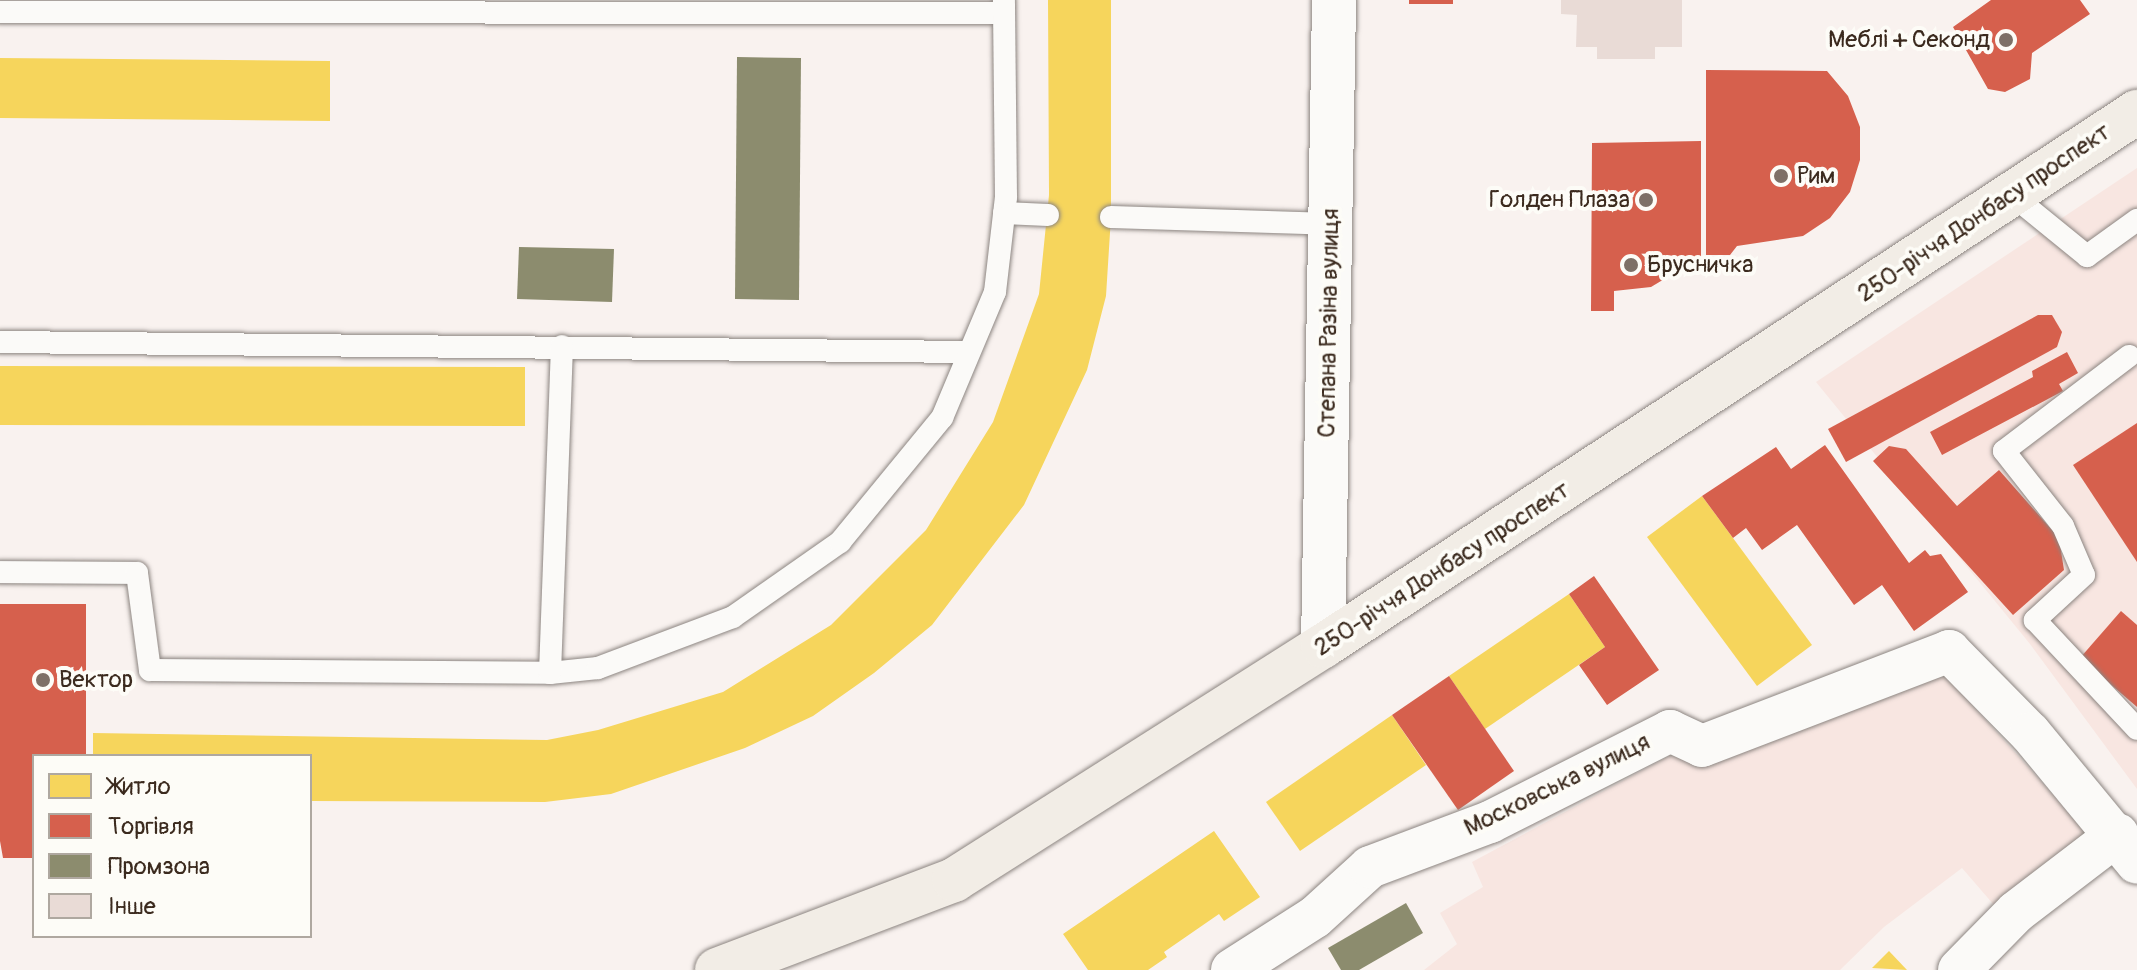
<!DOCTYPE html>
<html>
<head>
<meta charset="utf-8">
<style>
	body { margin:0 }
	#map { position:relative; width:2137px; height:970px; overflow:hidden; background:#f9f2ef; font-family:Pangolin,sans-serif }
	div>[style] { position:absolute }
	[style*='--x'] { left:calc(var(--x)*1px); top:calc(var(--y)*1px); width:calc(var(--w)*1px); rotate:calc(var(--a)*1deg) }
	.built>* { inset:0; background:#f8e6e1 }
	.homes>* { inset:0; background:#f6d55c }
	.shops>* { inset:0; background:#d6604d }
	.industry>* { inset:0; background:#8c8c6e }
	.building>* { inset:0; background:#e9dbd6 }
	.roads { filter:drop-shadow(0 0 2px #8c8581) drop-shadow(0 0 2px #8c8581) }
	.service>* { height:22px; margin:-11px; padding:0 11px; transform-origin:11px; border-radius:11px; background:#fbfaf8 }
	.minor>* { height:42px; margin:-21px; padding:0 21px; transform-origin:21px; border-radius:21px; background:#fbfaf8 }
	.tertiary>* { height:44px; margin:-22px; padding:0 22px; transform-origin:22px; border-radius:22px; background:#fbfaf8 }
	.primary>* { height:44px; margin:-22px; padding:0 22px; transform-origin:22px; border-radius:22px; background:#f2ede6 }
	.dots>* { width:22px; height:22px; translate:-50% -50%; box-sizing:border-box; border:4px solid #fdfcf7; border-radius:50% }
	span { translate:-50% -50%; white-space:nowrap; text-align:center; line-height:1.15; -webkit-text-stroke:8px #fdfcf7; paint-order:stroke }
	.poi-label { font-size:24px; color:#3b2a1e }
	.right { translate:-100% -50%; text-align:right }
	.left { translate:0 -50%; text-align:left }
	.street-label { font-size:24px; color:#3b2a1e }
	.legend { position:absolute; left:32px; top:754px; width:280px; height:184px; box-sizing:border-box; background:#fdfcf7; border:2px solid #afa8a0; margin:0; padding:10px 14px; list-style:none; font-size:24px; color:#3b2a1e }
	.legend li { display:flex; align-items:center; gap:16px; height:40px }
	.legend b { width:40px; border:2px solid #afa8a0 }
</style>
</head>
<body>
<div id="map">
	<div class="built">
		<div style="clip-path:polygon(2137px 168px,2137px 789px,2030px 644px,1816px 382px)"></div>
		<div style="clip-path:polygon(1937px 666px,2094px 840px,2000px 912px,1962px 868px,1884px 927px,1840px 970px,1424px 970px,1457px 944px,1440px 913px,1483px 887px,1472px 862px,1682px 749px)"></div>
	</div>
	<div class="homes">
		<div style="clip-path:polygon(1048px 0,1111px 0,1111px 217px,1106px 296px,1087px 370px,1024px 505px,932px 625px,874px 673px,813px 716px,745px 748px,611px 794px,545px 802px,310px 801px,310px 756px,93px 756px,93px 733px,547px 740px,598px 730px,723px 692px,831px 625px,926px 530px,993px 422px,1039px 294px,1049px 195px)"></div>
		<div style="clip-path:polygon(0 58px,330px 61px,330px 121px,0 118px)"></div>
		<div style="clip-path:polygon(0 366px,525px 367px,525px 426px,0 425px)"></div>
		<div style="clip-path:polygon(1702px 496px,1812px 645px,1757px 686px,1647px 537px)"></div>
		<div style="clip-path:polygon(1569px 594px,1605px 647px,1485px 729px,1449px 676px)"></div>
		<div style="clip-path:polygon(1392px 715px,1426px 765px,1300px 851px,1266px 802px)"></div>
		<div style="clip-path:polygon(1214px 831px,1260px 897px,1224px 921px,1219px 914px,1164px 952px,1167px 957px,1148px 970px,1088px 970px,1063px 934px)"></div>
		<div style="clip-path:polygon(1889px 951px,1907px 970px,1872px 968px)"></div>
	</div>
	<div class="shops">
		<div style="clip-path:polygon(1409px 0,1453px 0,1453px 4px,1409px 4px)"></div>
		<div style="clip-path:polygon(1991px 0,2080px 0,2090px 14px,2032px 53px,2030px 79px,2005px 92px,1988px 89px,1953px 27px)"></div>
		<div style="clip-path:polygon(1706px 70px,1827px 71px,1848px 96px,1860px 127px,1860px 160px,1850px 192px,1830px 218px,1803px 236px,1737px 246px,1730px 255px,1706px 255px)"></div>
		<div style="clip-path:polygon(1701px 141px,1701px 257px,1651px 287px,1614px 291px,1614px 311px,1591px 311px,1592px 143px)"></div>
		<div style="clip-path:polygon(2038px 315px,2052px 315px,2062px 332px,2057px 347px,1846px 462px,1828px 429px)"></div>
		<div style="clip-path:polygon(2067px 352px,2078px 373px,2059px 384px,2063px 391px,1942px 455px,1930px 432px,2033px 377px,2032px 371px)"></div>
		<div style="clip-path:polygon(2137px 423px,2137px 562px,2073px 465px)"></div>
		<div style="clip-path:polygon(1825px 445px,1909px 563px,1925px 550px,1930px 556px,1941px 554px,1968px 592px,1914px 631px,1882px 585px,1854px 605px,1797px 525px,1762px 550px,1746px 528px,1733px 538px,1702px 496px,1776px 447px,1791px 469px)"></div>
		<div style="clip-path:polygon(1889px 446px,1906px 449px,1957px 506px,1999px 470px,2059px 538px,2064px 570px,2013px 615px,1873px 461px)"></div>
		<div style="clip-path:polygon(1594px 576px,1659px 670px,1607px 705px,1579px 665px,1605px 647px,1569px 594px)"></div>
		<div style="clip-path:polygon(0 604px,86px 604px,86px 756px,34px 756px,34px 858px,3px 858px,0 841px)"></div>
		<div style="clip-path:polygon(2121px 611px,2137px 625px,2137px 707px,2080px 658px)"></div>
		<div style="clip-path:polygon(1449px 676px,1514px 771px,1458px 810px,1392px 715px)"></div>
	</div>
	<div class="industry">
		<div style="clip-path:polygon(737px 57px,801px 58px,799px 300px,735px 299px)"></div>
		<div style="clip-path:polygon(519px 247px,614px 249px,612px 302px,517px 299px)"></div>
		<div style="clip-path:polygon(1406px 903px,1423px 933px,1359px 970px,1341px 970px,1328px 948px)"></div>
	</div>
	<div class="building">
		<div style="clip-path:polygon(1561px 0,1682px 0,1682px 47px,1655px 47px,1655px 59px,1597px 59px,1597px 47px,1576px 47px,1577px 15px,1561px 14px)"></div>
	</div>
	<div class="roads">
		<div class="service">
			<div style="--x:0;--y:12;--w:1004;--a:0.06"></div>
			<div style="--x:2012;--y:195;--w:97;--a:39.1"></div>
			<div style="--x:2087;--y:256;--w:62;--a:-35.8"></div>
			<div style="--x:1004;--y:213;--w:44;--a:2.6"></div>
			<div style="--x:1111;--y:217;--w:219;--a:1.8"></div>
			<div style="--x:0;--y:342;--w:969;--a:0.59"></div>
			<div style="--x:2129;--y:356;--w:157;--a:142.8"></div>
			<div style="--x:2004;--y:451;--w:95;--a:51.8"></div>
			<div style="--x:2063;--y:526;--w:53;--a:66.8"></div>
			<div style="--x:2084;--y:575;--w:67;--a:137.4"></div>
			<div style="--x:2035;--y:620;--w:149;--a:46.9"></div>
			<div style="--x:0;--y:572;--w:137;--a:0.4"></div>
			<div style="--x:137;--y:573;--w:98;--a:82.4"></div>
			<div style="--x:150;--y:670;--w:400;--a:0.4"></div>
			<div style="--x:550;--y:673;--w:48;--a:-5.9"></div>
			<div style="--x:598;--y:668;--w:144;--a:-20.7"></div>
			<div style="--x:733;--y:617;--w:131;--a:-35"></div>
			<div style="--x:840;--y:542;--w:161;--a:-50.6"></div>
			<div style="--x:942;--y:418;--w:137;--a:-67.2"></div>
			<div style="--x:995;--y:292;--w:96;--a:-83.4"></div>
			<div style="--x:1006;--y:197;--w:197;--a:-90.6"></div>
			<div style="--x:550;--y:673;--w:327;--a:-87.9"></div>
		</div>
		<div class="minor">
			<div style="--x:1232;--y:970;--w:98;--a:-32.6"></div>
			<div style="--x:1315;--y:917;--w:74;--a:-42.3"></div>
			<div style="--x:1370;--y:867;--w:128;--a:-20.6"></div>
			<div style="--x:1490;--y:822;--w:202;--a:-26.8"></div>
			<div style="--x:1670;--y:731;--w:35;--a:25"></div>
			<div style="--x:1702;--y:746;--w:265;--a:-21"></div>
			<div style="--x:1949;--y:651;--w:115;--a:45.4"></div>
			<div style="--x:2030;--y:733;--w:168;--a:50.5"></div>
			<div style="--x:1959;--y:970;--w:81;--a:-45.5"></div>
			<div style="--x:2016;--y:912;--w:128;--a:-37.4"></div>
		</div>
		<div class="tertiary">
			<div style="--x:1323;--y:646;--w:646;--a:-89.02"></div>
		</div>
		<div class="primary">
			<div style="--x:717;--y:970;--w:254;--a:-20.8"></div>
			<div style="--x:954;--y:880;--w:437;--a:-32.4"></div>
			<div style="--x:1323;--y:646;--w:974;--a:-33.27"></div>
		</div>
	</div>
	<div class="dots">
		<div style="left:2006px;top:40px;background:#7e7067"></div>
		<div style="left:1781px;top:176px;background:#7e7067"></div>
		<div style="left:1646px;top:200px;background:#7e7067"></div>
		<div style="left:1631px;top:265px;background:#7e7067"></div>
		<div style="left:43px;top:680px;background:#7e7067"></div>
	</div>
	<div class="poi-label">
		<span class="right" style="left:1990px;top:40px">Меблі + Секонд</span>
		<span class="left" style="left:1797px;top:176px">Рим</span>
		<span class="right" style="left:1630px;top:200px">Голден Плаза</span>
		<span class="left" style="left:1647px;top:265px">Брусничка</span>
		<span class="left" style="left:59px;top:680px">Вектор</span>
	</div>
	<div class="street-label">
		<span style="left:1984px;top:213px;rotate:-34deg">250-річчя Донбасу проспект</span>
		<span style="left:1329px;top:323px;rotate:-89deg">Степана Разіна вулиця</span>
		<span style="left:1442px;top:569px;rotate:-33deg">250-річчя Донбасу проспект</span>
		<span style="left:1557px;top:785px;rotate:-26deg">Московська вулиця</span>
	</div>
	<ul class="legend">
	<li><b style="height:22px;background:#f6d55c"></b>Житло</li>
	<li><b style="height:22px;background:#d6604d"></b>Торгівля</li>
	<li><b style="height:22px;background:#8c8c6e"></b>Промзона</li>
	<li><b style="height:22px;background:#e9dbd6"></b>Інше</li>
	</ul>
</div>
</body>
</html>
